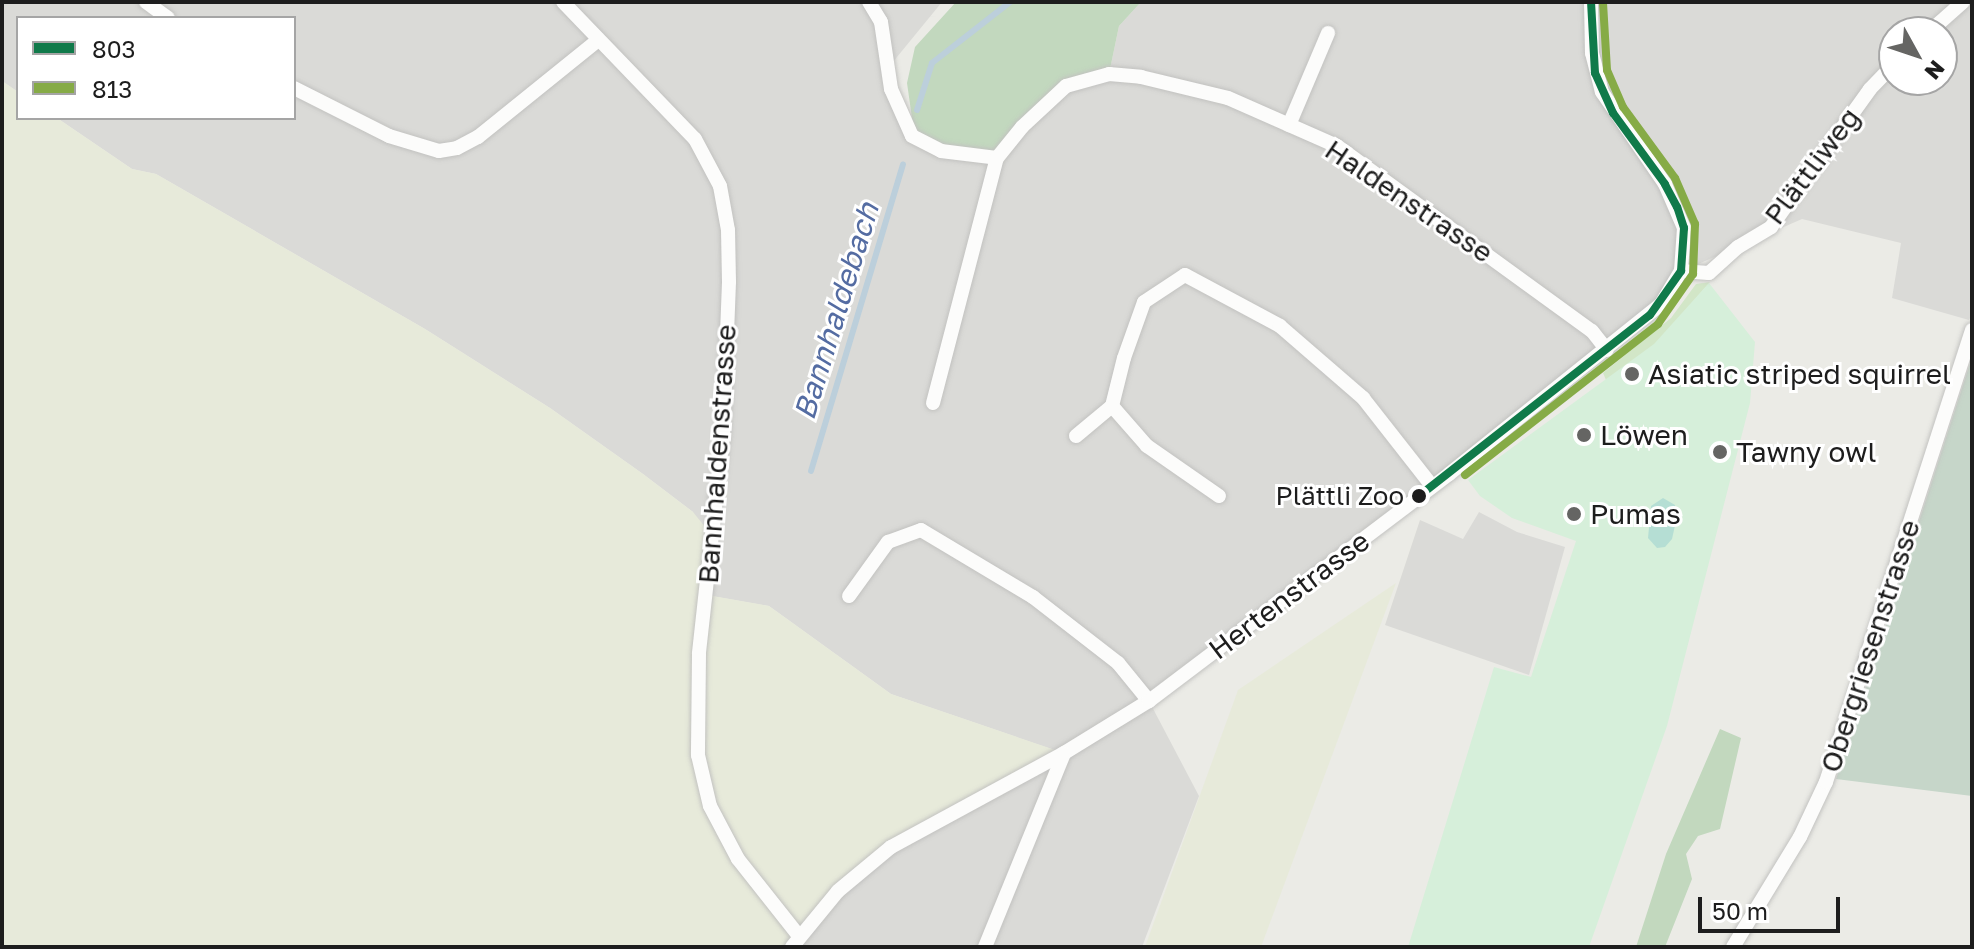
<!DOCTYPE html>
<html>
<head>
<meta charset="utf-8">
<style>
	body { margin:0 }
	#map { position:relative; width:1974px; height:949px; overflow:hidden; background:#ebebe6; font-family:"Golos Text",sans-serif }
	div>[style] { position:absolute }
	[style*='--x'] { left:calc(var(--x)*1px); top:calc(var(--y)*1px); width:calc(var(--w)*1px); rotate:calc(var(--a)*1deg) }
	.residential>* { inset:0; background:#dadad7 }
	.farmland>* { inset:0; background:#e7eada }
	.grass>* { inset:0; background:#d2e6c7 }
	.forest>* { inset:0; background:#c2d8be }
	.cemetery>* { inset:0; background:#c6d6c9 }
	.park>* { inset:0; background:#d6efda }
	.pitch>* { inset:0; background:#b5ded4 }
	.stream>* { height:6px; margin:-3px; padding:0 3px; transform-origin:3px; border-radius:3px; background:#bccfdb }
	.roads { filter:drop-shadow(0 0 2px #c2c2c0) drop-shadow(0 0 2px #c2c2c0) }
	.street>* { height:14px; margin:-7px; padding:0 7px; transform-origin:7px; border-radius:7px; background:#fcfcfb }
	.bus-1>* { height:8px; margin:-4px; padding:0 4px; transform-origin:4px; border-radius:4px; background:#107a4a }
	.bus-2>* { height:8px; margin:-4px; padding:0 4px; transform-origin:4px; border-radius:4px; background:#86ab46 }
	.dots>* { width:22px; height:22px; translate:-50% -50%; box-sizing:border-box; border:4px solid #fff; border-radius:50% }
	span { translate:-50% -50%; white-space:nowrap; text-align:center; line-height:1.15; -webkit-text-stroke:6px #fff; paint-order:stroke }
	.bus-label { font-size:26px; color:#1d1d1d }
	.right { translate:-100% -50%; text-align:right }
	.street-label { font-size:28px; color:#1d1d1d }
	.poi-label { font-size:28px; color:#1d1d1d }
	.left { translate:0 -50%; text-align:left }
	.water-label { font-size:30px; color:#546ca2; font-style:italic }
	.frame { position:absolute; inset:0; border:4px solid #1d1d1d; pointer-events:none }
	.legend { position:absolute; left:16px; top:16px; width:280px; height:104px; box-sizing:border-box; background:#fff; border:2px solid #a5a5a5; margin:0; padding:10px 14px; list-style:none; font-size:24px; color:#1d1d1d }
	.legend li { display:flex; align-items:center; gap:16px; height:40px }
	.legend b { width:40px; border:2px solid #a5a5a5 }
	.north { position:absolute; left:1878px; top:16px; width:80px; height:80px; box-sizing:border-box; background:#fff; border:2px solid #a5a5a5; border-radius:50%; rotate:130deg; font-size:22px; font-weight:700; line-height:32px; text-align:center; color:#1d1d1d }
	.north::after { content:''; display:block; margin:auto; width:28px; height:36px; background:#656563; clip-path:polygon(50% 0,100% 100%,50% 72%,0 100%) }
	.scale { position:absolute; left:1698px; top:897px; width:142px; height:36px; box-sizing:border-box; border:4px solid #1d1d1d; border-top:0; padding-left:10px; font-size:24px; line-height:28px; white-space:nowrap; color:#1d1d1d; -webkit-text-stroke:6px #fff; paint-order:stroke }
</style>
</head>
<body>
<div id="map">
	<div class="residential">
		<div style="clip-path:polygon(evenodd,2px 2px,942px 2px,888px 68px,907px 130px,1109px 74px,1119px 26px,1141px 2px,1972px 2px,1972px 314px,1969px 320px,1892px 298px,1901px 243px,1802px 219px,1682px 271px,1661px 304px,1149px 701px,1199px 796px,1142px 947px,792px 947px,891px 847px,1063px 753px,891px 694px,769px 606px,706px 595px,693px 512px,643px 474px,550px 408px,425px 329px,156px 174px,132px 169px,57px 118px,294px 118px,294px 18px,18px 18px,18px 92px,2px 81px,2px 2px,1894px 32px,1942px 32px,1942px 80px,1894px 80px,1894px 32px)"></div>
		<div style="clip-path:polygon(1479px 512px,1517px 532px,1565px 547px,1529px 675px,1385px 625px,1420px 520px,1463px 539px)"></div>
	</div>
	<div class="farmland">
		<div style="clip-path:polygon(2px 81px,18px 92px,18px 118px,57px 118px,132px 169px,156px 174px,425px 329px,550px 408px,643px 474px,693px 512px,714px 538px,707px 595px,769px 606px,891px 694px,1064px 753px,891px 847px,792px 947px,2px 947px)"></div>
		<div style="clip-path:polygon(1396px 583px,1261px 947px,1145px 947px,1238px 690px)"></div>
	</div>
	<div class="grass">
		<div style="clip-path:polygon(1710px 282px,1655px 345px,1606px 380px,1603px 373px,1671px 318px,1696px 284px)"></div>
	</div>
	<div class="forest">
		<div style="clip-path:polygon(956px 2px,1141px 2px,1119px 26px,1109px 74px,1066px 86px,997px 158px,941px 151px,907px 130px,912px 118px,907px 83px,915px 47px)"></div>
		<div style="clip-path:polygon(1720px 729px,1741px 738px,1720px 829px,1698px 836px,1686px 854px,1692px 879px,1665px 947px,1636px 947px,1666px 854px)"></div>
	</div>
	<div class="cemetery">
		<div style="clip-path:polygon(1972px 357px,1972px 796px,1836px 779px)"></div>
	</div>
	<div class="park">
		<div style="clip-path:polygon(1709px 283px,1755px 342px,1750px 403px,1667px 726px,1589px 947px,1408px 947px,1494px 667px,1531px 677px,1576px 541px,1512px 518px,1480px 496px,1468px 480px,1654px 344px)"></div>
	</div>
	<div class="pitch">
		<div style="clip-path:polygon(1663px 498px,1675px 505px,1676px 521px,1672px 539px,1665px 547px,1657px 548px,1648px 538px,1651px 506px)"></div>
	</div>
	<div class="stream">
		<div style="--x:917;--y:110;--w:49;--a:-72.3"></div>
		<div style="--x:932;--y:63;--w:99;--a:-38"></div>
		<div style="--x:811;--y:471;--w:320;--a:-73.3"></div>
	</div>
	<div class="roads">
		<div class="street">
			<div style="--x:146;--y:2;--w:27;--a:36"></div>
			<div style="--x:563;--y:2;--w:190;--a:46.1"></div>
			<div style="--x:695;--y:139;--w:53;--a:62"></div>
			<div style="--x:720;--y:186;--w:45;--a:79.7"></div>
			<div style="--x:728;--y:230;--w:52;--a:88.9"></div>
			<div style="--x:729;--y:282;--w:153;--a:92.2"></div>
			<div style="--x:723;--y:435;--w:220;--a:96.3"></div>
			<div style="--x:699;--y:654;--w:101;--a:90.6"></div>
			<div style="--x:698;--y:755;--w:52;--a:76.8"></div>
			<div style="--x:710;--y:806;--w:60;--a:62.2"></div>
			<div style="--x:738;--y:859;--w:98;--a:51.6"></div>
			<div style="--x:869;--y:2;--w:23;--a:59"></div>
			<div style="--x:881;--y:22;--w:68;--a:81.5"></div>
			<div style="--x:891;--y:89;--w:51;--a:65.9"></div>
			<div style="--x:912;--y:136;--w:33;--a:27"></div>
			<div style="--x:941;--y:151;--w:56;--a:7.1"></div>
			<div style="--x:1929;--y:32;--w:45;--a:-41.4"></div>
			<div style="--x:294;--y:88;--w:106;--a:26.8"></div>
			<div style="--x:389;--y:136;--w:52;--a:16.7"></div>
			<div style="--x:439;--y:151;--w:18;--a:-9"></div>
			<div style="--x:457;--y:148;--w:24;--a:-28"></div>
			<div style="--x:478;--y:137;--w:154;--a:-38.9"></div>
			<div style="--x:1289;--y:125;--w:100;--a:-67"></div>
			<div style="--x:1681;--y:271;--w:28;--a:4"></div>
			<div style="--x:1709;--y:273;--w:39;--a:-42"></div>
			<div style="--x:1738;--y:247;--w:39;--a:-31"></div>
			<div style="--x:1771;--y:227;--w:170;--a:-54.3"></div>
			<div style="--x:1870;--y:89;--w:35;--a:-46"></div>
			<div style="--x:933;--y:403;--w:253;--a:-75.4"></div>
			<div style="--x:997;--y:158;--w:40;--a:-51"></div>
			<div style="--x:1022;--y:127;--w:60;--a:-43"></div>
			<div style="--x:1066;--y:86;--w:45;--a:-15.6"></div>
			<div style="--x:1109;--y:74;--w:32;--a:5"></div>
			<div style="--x:1141;--y:77;--w:89;--a:13.6"></div>
			<div style="--x:1228;--y:98;--w:119;--a:23.8"></div>
			<div style="--x:1337;--y:146;--w:315;--a:36"></div>
			<div style="--x:1592;--y:331;--w:24;--a:52"></div>
			<div style="--x:1076;--y:436;--w:47;--a:-39.8"></div>
			<div style="--x:1219;--y:496;--w:88;--a:-145.2"></div>
			<div style="--x:1147;--y:446;--w:53;--a:-131.2"></div>
			<div style="--x:1112;--y:406;--w:49;--a:-76"></div>
			<div style="--x:1124;--y:358;--w:59;--a:-70.3"></div>
			<div style="--x:1144;--y:302;--w:49;--a:-33.4"></div>
			<div style="--x:1185;--y:275;--w:108;--a:28.2"></div>
			<div style="--x:1280;--y:326;--w:110;--a:40.9"></div>
			<div style="--x:1363;--y:398;--w:112;--a:51.9"></div>
			<div style="--x:849;--y:596;--w:67;--a:-54.2"></div>
			<div style="--x:888;--y:542;--w:35;--a:-20"></div>
			<div style="--x:921;--y:530;--w:131;--a:30.9"></div>
			<div style="--x:1033;--y:597;--w:108;--a:37.8"></div>
			<div style="--x:1118;--y:663;--w:49;--a:50.8"></div>
			<div style="--x:792;--y:947;--w:72;--a:-50.6"></div>
			<div style="--x:838;--y:891;--w:69;--a:-39.7"></div>
			<div style="--x:891;--y:847;--w:197;--a:-28.5"></div>
			<div style="--x:1064;--y:753;--w:100;--a:-31.5"></div>
			<div style="--x:1149;--y:701;--w:376;--a:-37.1"></div>
			<div style="--x:1449;--y:474;--w:272;--a:-38.7"></div>
			<div style="--x:1661;--y:304;--w:39;--a:-59"></div>
			<div style="--x:1681;--y:271;--w:43;--a:-86"></div>
			<div style="--x:1684;--y:228;--w:48;--a:-113.4"></div>
			<div style="--x:1665;--y:184;--w:112;--a:-124.4"></div>
			<div style="--x:1602;--y:92;--w:40;--a:-104.4"></div>
			<div style="--x:1592;--y:53;--w:51;--a:-91.1"></div>
			<div style="--x:985;--y:947;--w:209;--a:-67.8"></div>
			<div style="--x:1733;--y:947;--w:129;--a:-58.7"></div>
			<div style="--x:1800;--y:837;--w:61;--a:-64.7"></div>
			<div style="--x:1826;--y:782;--w:475;--a:-72.1"></div>
		</div>
	</div>
	<div class="bus-1">
		<div style="--x:1419;--y:496;--w:293;--a:-38.1"></div>
		<div style="--x:1650;--y:315;--w:54;--a:-54.8"></div>
		<div style="--x:1681;--y:271;--w:43;--a:-86"></div>
		<div style="--x:1684;--y:228;--w:22;--a:-108"></div>
		<div style="--x:1677;--y:207;--w:26;--a:-118"></div>
		<div style="--x:1665;--y:184;--w:88;--a:-126.2"></div>
		<div style="--x:1613;--y:113;--w:44;--a:-114.2"></div>
		<div style="--x:1595;--y:73;--w:71;--a:-93.2"></div>
	</div>
	<div class="bus-2">
		<div style="--x:1465;--y:475;--w:245;--a:-38"></div>
		<div style="--x:1658;--y:324;--w:61;--a:-55"></div>
		<div style="--x:1693;--y:274;--w:50;--a:-87.7"></div>
		<div style="--x:1695;--y:224;--w:50;--a:-113.5"></div>
		<div style="--x:1675;--y:178;--w:88;--a:-126.2"></div>
		<div style="--x:1623;--y:107;--w:40;--a:-113.4"></div>
		<div style="--x:1607;--y:70;--w:68;--a:-93.4"></div>
	</div>
	<div class="dots">
		<div style="left:1632px;top:374px;background:#656563"></div>
		<div style="left:1584px;top:435px;background:#656563"></div>
		<div style="left:1720px;top:452px;background:#656563"></div>
		<div style="left:1419px;top:496px;background:#1d1d1d"></div>
		<div style="left:1574px;top:514px;background:#656563"></div>
	</div>
	<div class="bus-label">
		<span class="right" style="left:1404px;top:496px">Plättli Zoo</span>
	</div>
	<div class="street-label">
		<span style="left:1812px;top:166px;rotate:-53deg">Plättliweg</span>
		<span style="left:1409px;top:201px;rotate:34deg">Haldenstrasse</span>
		<span style="left:717px;top:454px;rotate:-86deg">Bannhaldenstrasse</span>
		<span style="left:1289px;top:595px;rotate:-37deg">Hertenstrasse</span>
		<span style="left:1870px;top:646px;rotate:-72deg">Obergriesenstrasse</span>
	</div>
	<div class="poi-label">
		<span class="left" style="left:1648px;top:374px">Asiatic striped squirrel</span>
		<span class="left" style="left:1600px;top:435px">Löwen</span>
		<span class="left" style="left:1736px;top:452px">Tawny owl</span>
		<span class="left" style="left:1590px;top:514px">Pumas</span>
	</div>
	<div class="water-label">
		<span style="left:836px;top:311px;rotate:-73deg">Bannhaldebach</span>
	</div>
	<div class="frame"></div>
	<ul class="legend">
	<li><b style="height:10px;background:#107a4a"></b>803</li>
	<li><b style="height:10px;background:#86ab46"></b>813</li>
	</ul>
	<div class="north">N</div>
	<div class="scale">50 m</div>
</div>
</body>
</html>
